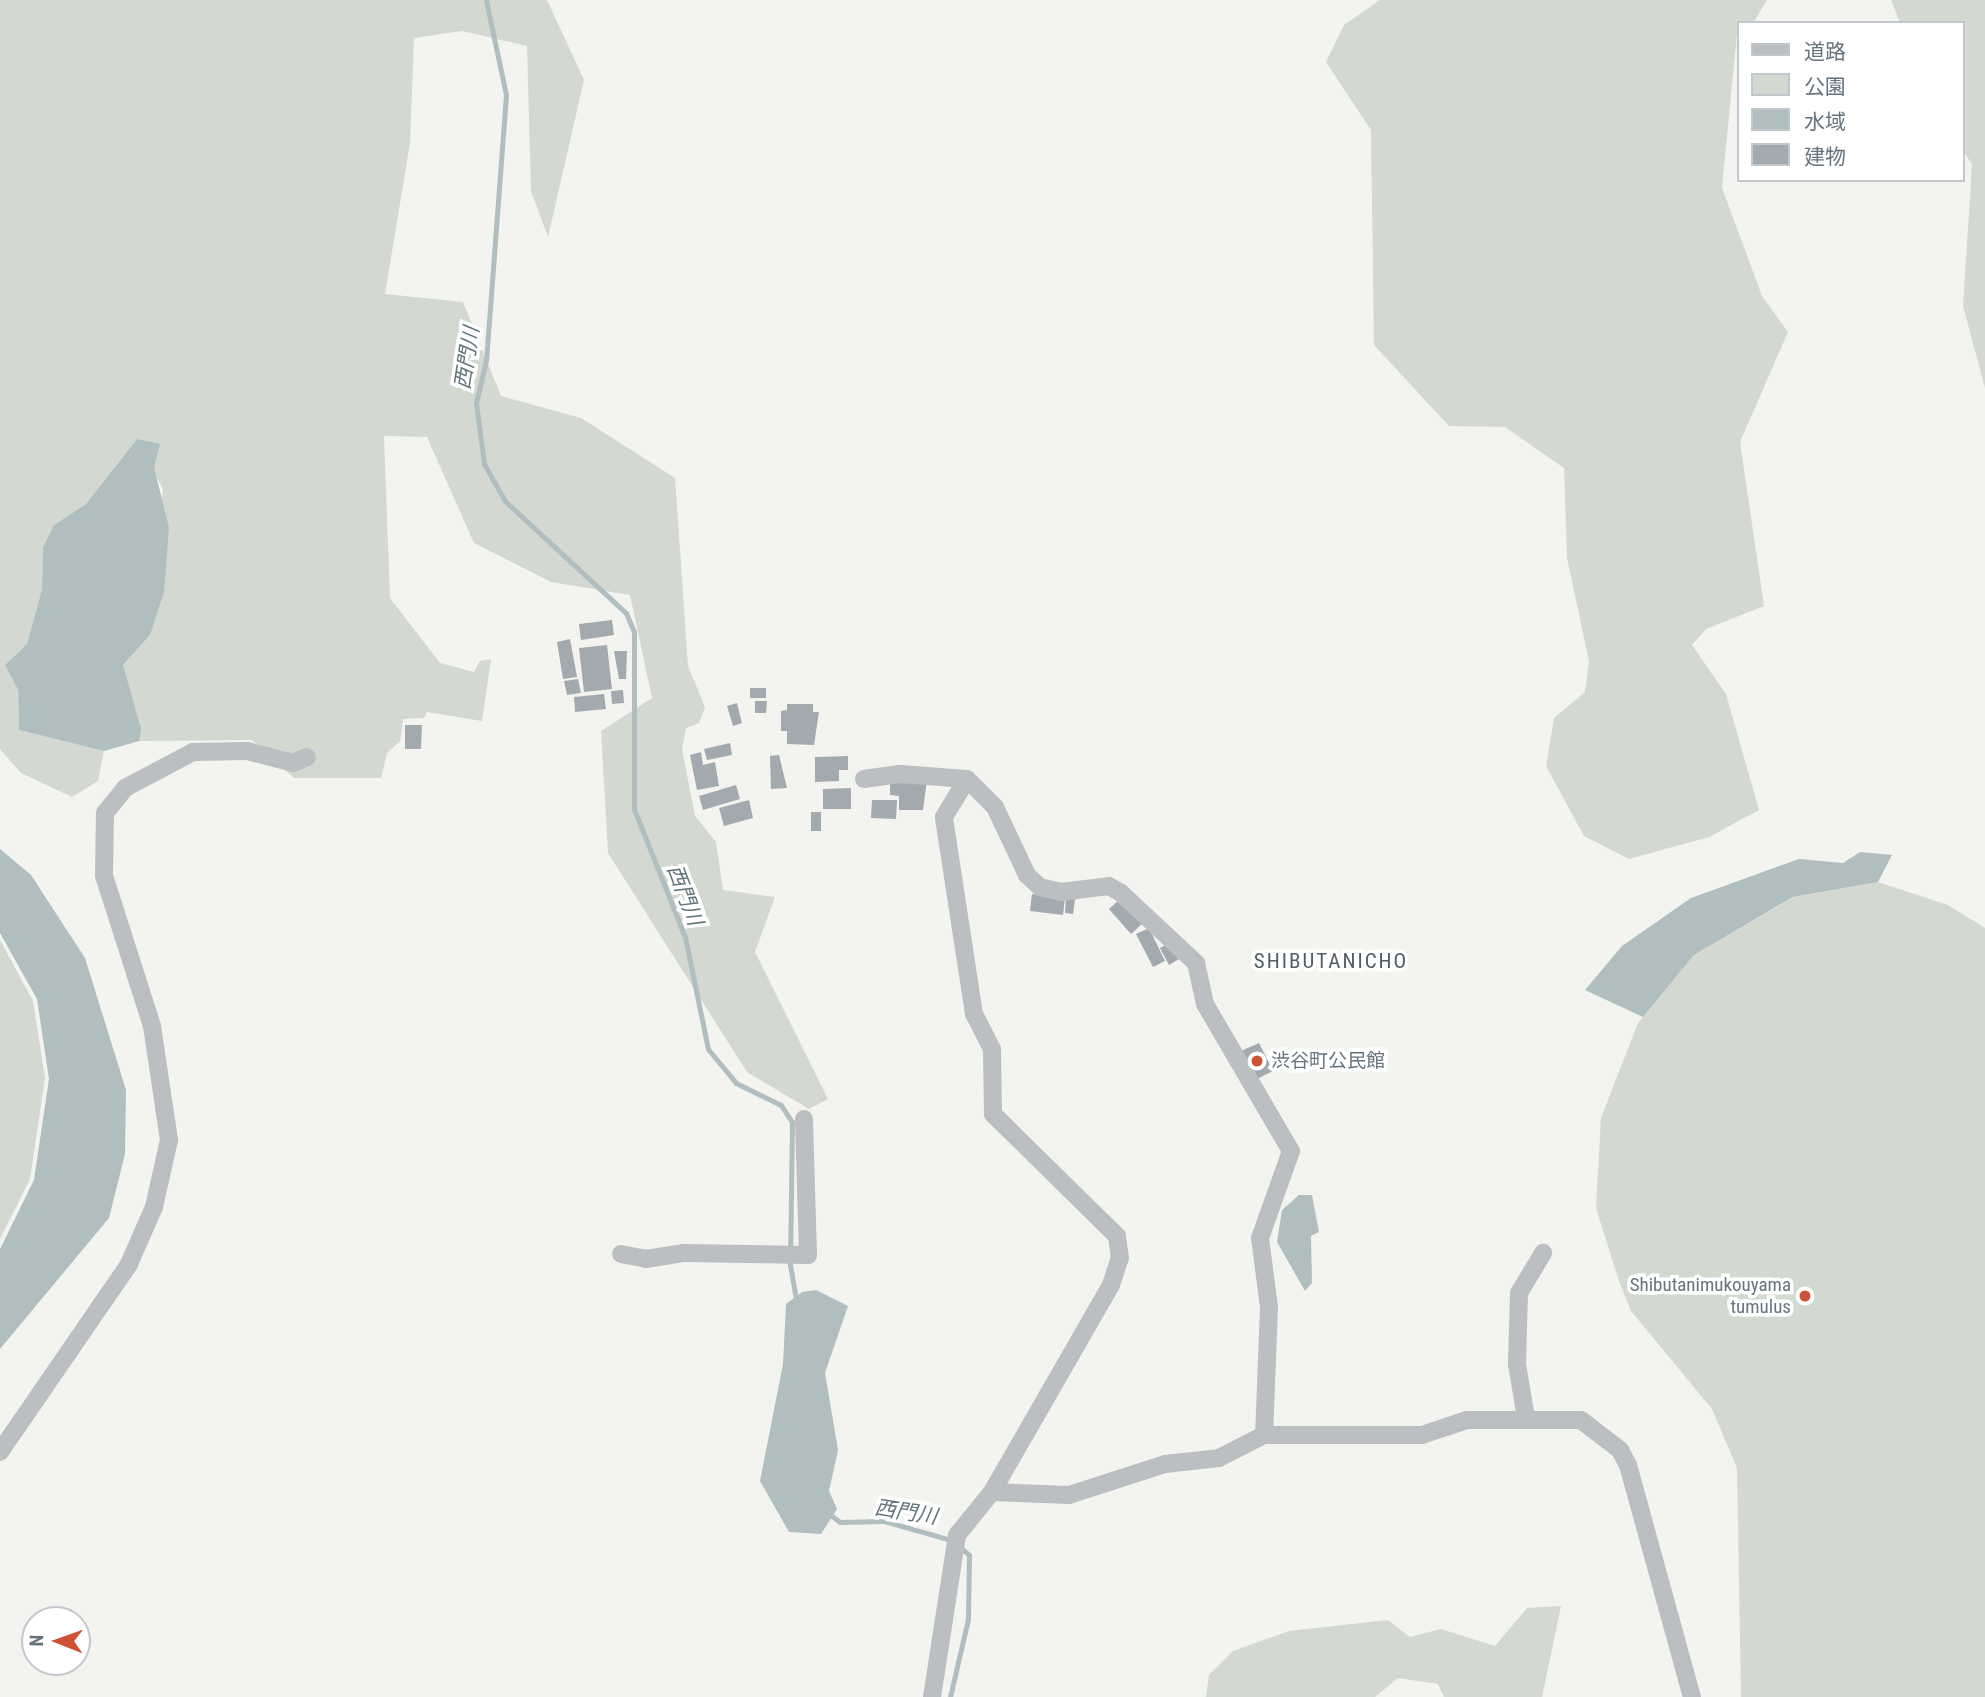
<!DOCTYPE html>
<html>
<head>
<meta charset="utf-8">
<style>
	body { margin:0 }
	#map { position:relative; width:1985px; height:1697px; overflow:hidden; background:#f3f3f0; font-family:"Roboto Condensed","Noto Sans JP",sans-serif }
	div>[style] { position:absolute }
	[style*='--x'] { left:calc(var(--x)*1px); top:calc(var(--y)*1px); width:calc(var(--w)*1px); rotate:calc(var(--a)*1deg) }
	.green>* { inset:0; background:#d3d8d0 }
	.water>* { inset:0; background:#b1bec0 }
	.stream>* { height:5px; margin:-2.5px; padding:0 2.5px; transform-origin:2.5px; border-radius:2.5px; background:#b1bec0 }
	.building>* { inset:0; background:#a3aaaf }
	.minor>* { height:18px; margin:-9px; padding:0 9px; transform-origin:9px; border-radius:9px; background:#bbbfc2 }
	.dots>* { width:19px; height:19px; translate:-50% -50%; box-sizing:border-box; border:4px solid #fff; border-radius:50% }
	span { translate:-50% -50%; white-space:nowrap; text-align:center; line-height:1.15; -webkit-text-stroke:7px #fff; paint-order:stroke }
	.poi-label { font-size:19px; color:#66747e }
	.left { translate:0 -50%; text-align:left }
	.right { translate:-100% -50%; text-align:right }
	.water-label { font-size:21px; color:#62767b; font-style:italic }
	.neighbourhood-label { font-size:21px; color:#535d64; letter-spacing:2px }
	.legend { position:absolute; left:1737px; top:21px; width:228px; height:161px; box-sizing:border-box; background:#fff; border:2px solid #c2c7cb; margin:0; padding:9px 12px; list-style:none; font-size:21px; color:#66747e }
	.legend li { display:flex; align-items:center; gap:14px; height:35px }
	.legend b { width:35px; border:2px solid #c2c7cb }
	.north { position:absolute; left:21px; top:1606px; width:70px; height:70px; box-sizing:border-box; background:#fff; border:2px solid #c2c7cb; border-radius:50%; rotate:271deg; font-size:19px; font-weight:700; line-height:28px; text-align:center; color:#66747e }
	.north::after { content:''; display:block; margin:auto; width:24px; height:32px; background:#ce5236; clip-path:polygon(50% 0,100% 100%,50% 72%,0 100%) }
</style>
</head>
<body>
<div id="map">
	<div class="green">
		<div style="clip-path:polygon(0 0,547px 0,584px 80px,548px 237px,531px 191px,527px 46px,462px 31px,414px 38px,410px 143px,385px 294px,463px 302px,501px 396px,581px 418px,675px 478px,688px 666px,705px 707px,699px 723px,686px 728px,682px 749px,695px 816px,716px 842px,723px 890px,775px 897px,755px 952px,828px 1099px,809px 1109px,747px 1072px,608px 853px,601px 731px,652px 698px,630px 595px,551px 582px,474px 543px,427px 437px,384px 436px,390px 598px,440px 663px,474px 672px,480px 661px,491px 659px,482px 721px,427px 712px,424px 718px,403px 719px,400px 741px,387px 753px,381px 778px,294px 778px,252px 740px,139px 741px,123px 665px,150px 635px,163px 489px,137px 439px,86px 504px,54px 525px,43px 547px,42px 589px,27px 644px,5px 665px,18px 690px,19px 730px,104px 751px,98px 781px,72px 797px,21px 773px,0 749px)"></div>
		<div style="clip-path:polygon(1380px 0,1767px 0,1753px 23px,1738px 23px,1722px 188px,1762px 296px,1788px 332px,1740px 442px,1764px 606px,1706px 629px,1692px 645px,1726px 694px,1759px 810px,1709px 837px,1629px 859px,1584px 836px,1546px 766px,1554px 718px,1585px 692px,1589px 661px,1567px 558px,1564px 468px,1505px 427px,1449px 426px,1374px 345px,1371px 130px,1326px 62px,1344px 25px)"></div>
		<div style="clip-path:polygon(1891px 0,1985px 0,1985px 388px,1963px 306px,1972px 165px,1962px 148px,1962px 23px,1900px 23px)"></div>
		<div style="clip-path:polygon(1878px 882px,1948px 905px,1985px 928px,1985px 1697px,1741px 1697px,1737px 1468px,1712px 1409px,1631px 1311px,1619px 1281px,1596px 1208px,1601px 1118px,1638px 1023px,1694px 955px,1794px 897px)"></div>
		<div style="clip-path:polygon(0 940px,33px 1001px,45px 1078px,30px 1179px,0 1239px)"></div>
		<div style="clip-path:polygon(1561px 1606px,1542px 1697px,1444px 1697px,1438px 1684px,1398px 1678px,1375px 1697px,1206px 1697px,1209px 1675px,1233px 1651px,1289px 1631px,1388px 1620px,1410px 1637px,1441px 1629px,1495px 1646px,1527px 1608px)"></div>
	</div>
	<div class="water">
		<div style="clip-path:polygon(137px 439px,160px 444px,154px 467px,169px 528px,164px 592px,150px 635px,123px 665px,141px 729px,139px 741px,104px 751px,19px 730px,18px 690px,5px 665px,27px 644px,42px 589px,43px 547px,54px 525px,86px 504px)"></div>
		<div style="clip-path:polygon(0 849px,31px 875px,85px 958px,126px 1090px,125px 1154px,109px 1218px,0 1349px,0 1249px,34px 1180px,49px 1079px,37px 999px,0 933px)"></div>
		<div style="clip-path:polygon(1860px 852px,1892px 855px,1878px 882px,1793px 897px,1694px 955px,1643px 1017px,1585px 990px,1622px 946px,1691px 898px,1799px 859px,1843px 863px)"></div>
		<div style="clip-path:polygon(1299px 1195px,1312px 1195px,1319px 1232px,1311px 1236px,1312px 1283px,1305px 1291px,1277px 1242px,1282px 1210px)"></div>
		<div style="clip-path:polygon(816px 1290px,848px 1306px,825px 1373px,838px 1450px,829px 1491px,837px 1509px,821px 1534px,789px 1532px,760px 1481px,783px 1364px,786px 1304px,802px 1292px)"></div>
	</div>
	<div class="stream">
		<div style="--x:486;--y:0;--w:97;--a:78.1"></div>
		<div style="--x:506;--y:95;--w:266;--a:94.3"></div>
		<div style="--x:486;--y:360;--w:44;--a:103.1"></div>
		<div style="--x:476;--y:403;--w:62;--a:82.5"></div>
		<div style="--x:484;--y:464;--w:43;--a:60.4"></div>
		<div style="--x:505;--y:501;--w:165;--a:42.8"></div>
		<div style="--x:626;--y:613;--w:21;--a:67"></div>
		<div style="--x:634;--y:632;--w:177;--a:90"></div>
		<div style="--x:634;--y:809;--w:138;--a:68.3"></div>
		<div style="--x:685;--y:937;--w:114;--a:78.4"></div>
		<div style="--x:708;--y:1049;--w:44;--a:50.5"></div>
		<div style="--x:736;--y:1083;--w:50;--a:26.1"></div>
		<div style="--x:781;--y:1105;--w:20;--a:57"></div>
		<div style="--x:792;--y:1122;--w:143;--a:90.8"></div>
		<div style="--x:790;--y:1265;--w:40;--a:80"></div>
		<div style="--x:828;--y:1513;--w:15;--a:37"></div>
		<div style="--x:840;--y:1522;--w:44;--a:-1.3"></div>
		<div style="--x:884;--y:1521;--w:70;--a:15.8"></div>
		<div style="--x:950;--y:1697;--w:80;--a:-77"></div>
		<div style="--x:968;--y:1619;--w:64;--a:-89.1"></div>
		<div style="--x:969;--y:1555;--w:13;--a:-138"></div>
	</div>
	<div class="building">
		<div style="clip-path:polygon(612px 620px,614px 635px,581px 640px,579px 624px)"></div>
		<div style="clip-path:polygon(570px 639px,577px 677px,563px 679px,557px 642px)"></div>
		<div style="clip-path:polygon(607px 645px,612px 689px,584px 692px,579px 648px)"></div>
		<div style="clip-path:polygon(614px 651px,627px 651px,626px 679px,619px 679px)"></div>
		<div style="clip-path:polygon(578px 679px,581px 693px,567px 695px,564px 681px)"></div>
		<div style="clip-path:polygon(750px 688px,766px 688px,766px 698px,750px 698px)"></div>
		<div style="clip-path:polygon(623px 690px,624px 703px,612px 704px,611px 691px)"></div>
		<div style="clip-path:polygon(604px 694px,606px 709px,575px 712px,574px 697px)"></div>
		<div style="clip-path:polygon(755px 701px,767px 701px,766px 713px,755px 713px)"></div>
		<div style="clip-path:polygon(737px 703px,742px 723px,733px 726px,727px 706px)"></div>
		<div style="clip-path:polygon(787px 704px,813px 704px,813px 712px,819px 712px,814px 745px,787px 744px,787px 731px,781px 731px,781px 711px,787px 710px)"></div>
		<div style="clip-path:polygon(405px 725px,422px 725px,421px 749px,405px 749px)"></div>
		<div style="clip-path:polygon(730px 743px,732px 755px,707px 760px,704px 749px)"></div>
		<div style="clip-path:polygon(701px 752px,703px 765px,715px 762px,719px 786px,697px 790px,690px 755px)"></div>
		<div style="clip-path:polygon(779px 755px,787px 788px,771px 789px,770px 756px)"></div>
		<div style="clip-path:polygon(848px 756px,848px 770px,839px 770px,839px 781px,815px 782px,815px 757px)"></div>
		<div style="clip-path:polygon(890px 780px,927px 780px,923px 810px,899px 810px,899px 796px,890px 795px)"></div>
		<div style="clip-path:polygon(736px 785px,740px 799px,703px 810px,699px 796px)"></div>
		<div style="clip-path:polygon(851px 788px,851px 809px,823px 809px,823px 789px)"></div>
		<div style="clip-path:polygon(749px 800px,753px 818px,724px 826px,719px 808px)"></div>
		<div style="clip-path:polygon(872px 800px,897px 800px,896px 819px,871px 818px)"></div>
		<div style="clip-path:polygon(811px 812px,821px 812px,821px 831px,811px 831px)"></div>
		<div style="clip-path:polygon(1032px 894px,1065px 898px,1063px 915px,1030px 911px)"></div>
		<div style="clip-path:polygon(1066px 898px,1075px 899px,1073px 914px,1065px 913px)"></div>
		<div style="clip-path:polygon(1121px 898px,1143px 923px,1131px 934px,1109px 909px)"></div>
		<div style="clip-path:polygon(1149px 928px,1165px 961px,1153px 967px,1136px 934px)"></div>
		<div style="clip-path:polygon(1171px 942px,1179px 959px,1169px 965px,1160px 948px)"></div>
		<div style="clip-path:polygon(1259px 1043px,1273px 1071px,1255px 1080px,1241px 1051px)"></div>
	</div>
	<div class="minor">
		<div style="--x:864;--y:779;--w:36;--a:-8"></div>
		<div style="--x:900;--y:774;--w:67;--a:4.3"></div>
		<div style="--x:967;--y:779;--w:40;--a:45"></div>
		<div style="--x:995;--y:807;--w:75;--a:64.8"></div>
		<div style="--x:1027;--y:875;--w:18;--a:43"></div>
		<div style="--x:1040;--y:887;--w:22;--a:13"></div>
		<div style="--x:1061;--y:892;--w:48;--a:-7.1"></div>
		<div style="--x:1109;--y:886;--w:14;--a:30"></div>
		<div style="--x:1121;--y:893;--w:103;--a:43"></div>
		<div style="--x:1196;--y:963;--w:42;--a:77.6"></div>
		<div style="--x:1205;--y:1004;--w:170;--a:59.7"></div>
		<div style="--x:1291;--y:1151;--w:92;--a:109.6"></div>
		<div style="--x:1260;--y:1238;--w:70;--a:82.6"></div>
		<div style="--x:1269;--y:1307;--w:128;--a:92.2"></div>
		<div style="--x:621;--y:1254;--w:25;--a:11"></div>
		<div style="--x:646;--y:1259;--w:37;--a:-9"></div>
		<div style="--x:683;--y:1253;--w:125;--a:0.9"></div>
		<div style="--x:808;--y:1255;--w:136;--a:-91.7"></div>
		<div style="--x:1526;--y:1418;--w:55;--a:-99.5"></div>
		<div style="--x:1517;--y:1364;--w:71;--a:-88.4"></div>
		<div style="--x:1519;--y:1293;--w:47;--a:-59"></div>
		<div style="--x:0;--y:1452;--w:228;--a:-55.5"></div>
		<div style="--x:129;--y:1264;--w:62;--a:-66.3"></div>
		<div style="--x:154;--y:1207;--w:69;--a:-77.4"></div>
		<div style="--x:169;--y:1140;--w:115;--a:-98.5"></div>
		<div style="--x:152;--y:1026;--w:157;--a:-107.7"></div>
		<div style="--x:104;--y:876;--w:63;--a:-89.1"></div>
		<div style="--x:105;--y:813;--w:32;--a:-51"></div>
		<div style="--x:125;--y:788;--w:77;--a:-27.9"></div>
		<div style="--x:193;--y:752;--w:54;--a:-1.1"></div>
		<div style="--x:247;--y:751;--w:48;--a:14.6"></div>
		<div style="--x:293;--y:763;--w:15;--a:-23"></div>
		<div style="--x:992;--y:1492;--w:77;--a:2.2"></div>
		<div style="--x:1069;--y:1495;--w:101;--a:-17.9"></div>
		<div style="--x:1165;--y:1464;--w:54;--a:-6.3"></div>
		<div style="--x:1219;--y:1458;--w:51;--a:-27.1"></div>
		<div style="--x:1264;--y:1435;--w:158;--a:0"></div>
		<div style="--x:1422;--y:1435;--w:47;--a:-18.4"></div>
		<div style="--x:1467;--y:1420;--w:114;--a:0"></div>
		<div style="--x:1581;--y:1420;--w:49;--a:37.6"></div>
		<div style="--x:1620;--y:1450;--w:17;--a:62"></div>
		<div style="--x:1628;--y:1465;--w:241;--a:74.6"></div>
		<div style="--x:932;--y:1697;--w:164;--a:-81.2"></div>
		<div style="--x:957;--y:1535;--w:55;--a:-50.9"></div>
		<div style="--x:992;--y:1492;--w:239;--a:-60.1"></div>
		<div style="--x:1111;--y:1285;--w:28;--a:-72"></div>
		<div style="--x:1120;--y:1258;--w:22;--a:-98"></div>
		<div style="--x:1117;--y:1236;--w:174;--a:-135.5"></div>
		<div style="--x:993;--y:1114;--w:65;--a:-90.9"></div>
		<div style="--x:992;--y:1049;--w:39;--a:-117"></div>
		<div style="--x:974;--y:1014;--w:199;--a:-98.7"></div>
		<div style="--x:944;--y:817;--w:44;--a:-58.8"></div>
	</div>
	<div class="dots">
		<div style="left:1257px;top:1061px;background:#ce5236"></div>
		<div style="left:1805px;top:1296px;background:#ce5236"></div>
	</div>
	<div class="poi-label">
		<span class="left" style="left:1271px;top:1061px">渋谷町公民館</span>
		<span class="right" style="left:1791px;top:1296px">Shibutanimukouyama<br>tumulus</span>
	</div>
	<div class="water-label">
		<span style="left:467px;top:358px;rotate:-81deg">西門川</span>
		<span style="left:685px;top:895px;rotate:69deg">西門川</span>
		<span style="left:906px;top:1512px;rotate:9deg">西門川</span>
	</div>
	<div class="neighbourhood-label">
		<span style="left:1331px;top:961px">SHIBUTANICHO</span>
	</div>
	<ul class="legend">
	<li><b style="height:9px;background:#bbbfc2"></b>道路</li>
	<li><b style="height:19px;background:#d3d8d0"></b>公園</li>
	<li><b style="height:19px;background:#b1bec0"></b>水域</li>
	<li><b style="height:19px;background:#a3aaaf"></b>建物</li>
	</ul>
	<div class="north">N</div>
</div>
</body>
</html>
